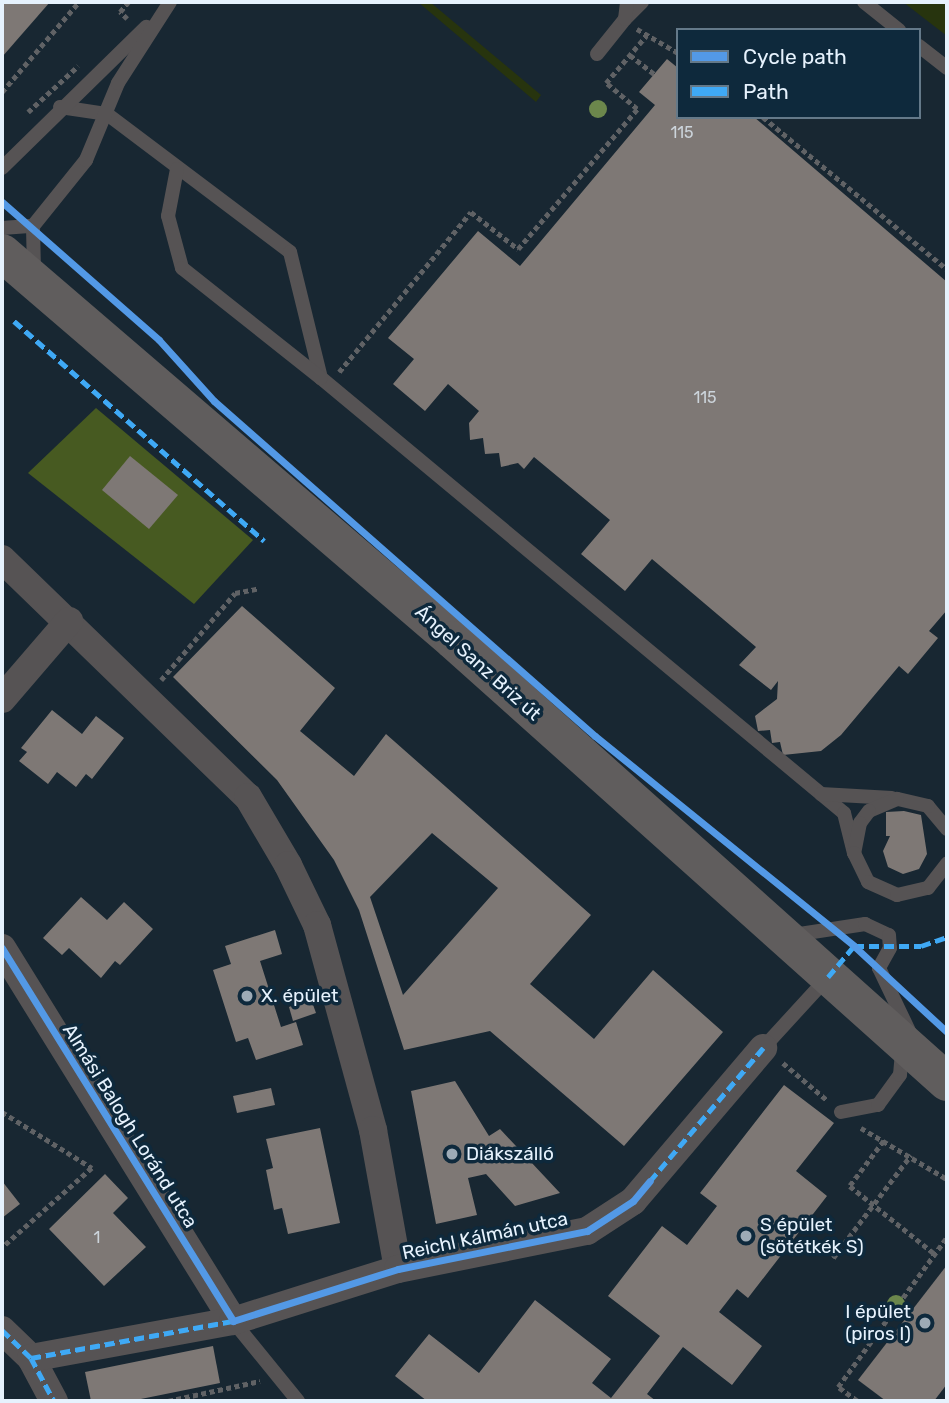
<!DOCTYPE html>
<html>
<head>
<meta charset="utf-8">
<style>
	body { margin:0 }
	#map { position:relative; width:949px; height:1403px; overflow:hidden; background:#182732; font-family:Rubik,sans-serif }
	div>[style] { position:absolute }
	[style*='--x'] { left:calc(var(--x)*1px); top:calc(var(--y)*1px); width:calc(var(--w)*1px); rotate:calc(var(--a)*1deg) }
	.green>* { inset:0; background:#27340e }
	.forest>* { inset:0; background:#475a21 }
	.building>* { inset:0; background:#7e7875 }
	.path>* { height:4.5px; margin-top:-2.25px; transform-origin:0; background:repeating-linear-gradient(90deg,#606265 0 5px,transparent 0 8.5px) }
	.lane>* { height:14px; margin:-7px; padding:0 7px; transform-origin:7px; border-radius:7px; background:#565354 }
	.street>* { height:28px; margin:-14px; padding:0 14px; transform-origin:14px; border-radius:14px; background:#565354 }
	.secondary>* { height:38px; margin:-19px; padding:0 19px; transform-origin:19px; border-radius:19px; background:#605d5d }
	.quiet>* { height:5px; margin-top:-2.5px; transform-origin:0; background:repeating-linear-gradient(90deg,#3fa9f5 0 10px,transparent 0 15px) }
	.cycleway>* { height:7px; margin:-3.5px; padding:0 3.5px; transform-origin:3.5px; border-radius:3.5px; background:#5399e6 }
	.trees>* { width:18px; height:18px; margin:-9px; border-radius:50%; background:#6c874c }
	.dots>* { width:19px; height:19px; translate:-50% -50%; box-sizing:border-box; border:4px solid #0e293c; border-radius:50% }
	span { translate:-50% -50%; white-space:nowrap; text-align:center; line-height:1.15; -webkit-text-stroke:7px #0e293c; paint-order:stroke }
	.number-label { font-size:16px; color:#ccd4db }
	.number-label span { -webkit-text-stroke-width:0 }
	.street-label { font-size:19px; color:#e6f2fd }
	.poi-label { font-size:19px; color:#e6f2fd }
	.left { translate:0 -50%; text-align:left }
	.right { translate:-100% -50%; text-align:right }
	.frame { position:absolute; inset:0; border:4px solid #e6f2fd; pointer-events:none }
	.legend { position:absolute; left:676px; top:28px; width:245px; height:91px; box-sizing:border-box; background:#0e293c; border:2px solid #647989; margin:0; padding:9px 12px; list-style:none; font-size:21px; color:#e6f2fd }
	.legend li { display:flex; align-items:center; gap:14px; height:35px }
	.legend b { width:35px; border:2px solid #647989 }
</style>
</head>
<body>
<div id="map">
	<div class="green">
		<div style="clip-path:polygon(418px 2px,430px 2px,541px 95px,536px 102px)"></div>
		<div style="clip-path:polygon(903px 2px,947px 2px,947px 36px)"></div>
	</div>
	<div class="forest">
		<div style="clip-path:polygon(96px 408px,253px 540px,194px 604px,28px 473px)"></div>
	</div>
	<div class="building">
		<div style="clip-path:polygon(2px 2px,50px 2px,2px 57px)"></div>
		<div style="clip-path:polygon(667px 59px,678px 68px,678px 117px,754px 117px,947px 282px,947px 610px,929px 631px,938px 638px,908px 674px,899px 666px,841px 735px,821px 751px,783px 755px,780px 742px,772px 743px,770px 730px,758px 731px,755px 716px,777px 699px,778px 681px,771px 690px,739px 665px,756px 647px,652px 559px,625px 591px,581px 554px,610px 520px,534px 457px,524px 469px,518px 463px,501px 467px,499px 453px,485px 454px,483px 438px,470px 440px,469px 423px,479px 411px,448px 384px,425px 411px,393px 384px,414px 359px,388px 338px,478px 231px,520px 266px,655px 105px,639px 92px)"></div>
		<div style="clip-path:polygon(130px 456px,178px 495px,149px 529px,102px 490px)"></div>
		<div style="clip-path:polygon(evenodd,242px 606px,335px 688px,300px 731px,354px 776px,386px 734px,591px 915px,530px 984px,594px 1039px,653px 970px,723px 1032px,624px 1146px,490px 1031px,404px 1050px,359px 910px,334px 860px,277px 780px,173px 677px,242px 606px,432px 833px,498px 888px,403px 995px,370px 897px,432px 833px)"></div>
		<div style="clip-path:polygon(52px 710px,82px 734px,96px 716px,124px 738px,92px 779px,86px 774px,76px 787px,57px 772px,48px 784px,19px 761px,27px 752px,21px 748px)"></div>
		<div style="clip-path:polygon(904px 811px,921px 815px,927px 854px,919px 869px,903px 874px,888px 867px,883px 851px,890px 836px,886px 836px,886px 812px)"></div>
		<div style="clip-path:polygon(81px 897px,107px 920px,124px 902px,153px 929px,120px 965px,115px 961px,101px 978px,69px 948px,62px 955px,43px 938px)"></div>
		<div style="clip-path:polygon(275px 930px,282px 954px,260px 961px,281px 1027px,296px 1022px,303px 1045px,256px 1060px,248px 1038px,236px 1042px,213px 970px,231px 964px,225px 946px)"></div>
		<div style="clip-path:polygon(311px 999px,316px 1013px,293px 1021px,289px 1007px)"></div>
		<div style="clip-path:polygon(455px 1081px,489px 1136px,500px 1129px,560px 1193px,515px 1206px,486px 1174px,468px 1178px,477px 1215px,436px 1224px,411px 1091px)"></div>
		<div style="clip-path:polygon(784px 1085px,834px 1123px,796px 1171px,827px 1196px,748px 1298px,737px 1289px,719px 1312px,762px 1346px,732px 1385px,683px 1347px,647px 1394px,656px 1401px,427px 1401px,395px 1376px,429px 1334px,479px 1373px,535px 1300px,611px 1359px,592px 1383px,611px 1398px,660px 1336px,608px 1296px,662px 1226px,687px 1245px,717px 1206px,700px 1193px)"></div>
		<div style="clip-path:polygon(271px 1088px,275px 1105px,237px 1113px,233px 1096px)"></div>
		<div style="clip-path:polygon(320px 1128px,340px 1223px,288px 1234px,282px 1208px,274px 1210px,266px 1170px,273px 1168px,266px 1139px)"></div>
		<div style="clip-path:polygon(105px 1174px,128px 1198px,113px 1213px,146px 1247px,104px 1286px,49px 1229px)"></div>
		<div style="clip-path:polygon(2px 1181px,20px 1204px,2px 1218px)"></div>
		<div style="clip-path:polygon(947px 1265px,947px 1384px,934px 1401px,886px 1401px,858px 1380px)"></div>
		<div style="clip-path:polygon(213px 1346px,220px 1383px,131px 1401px,91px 1401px,85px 1372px)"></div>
	</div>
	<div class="path">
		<div style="--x:127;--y:19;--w:10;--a:-135"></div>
		<div style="--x:120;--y:12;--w:13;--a:-51"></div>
		<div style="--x:637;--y:29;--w:48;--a:30.3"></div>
		<div style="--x:630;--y:55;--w:31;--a:38"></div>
		<div style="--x:2;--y:92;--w:118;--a:-49.5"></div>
		<div style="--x:28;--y:112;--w:68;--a:-42.6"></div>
		<div style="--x:763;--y:117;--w:239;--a:39.6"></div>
		<div style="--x:339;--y:372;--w:207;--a:-50.5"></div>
		<div style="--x:471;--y:212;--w:60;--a:38.2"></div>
		<div style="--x:518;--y:249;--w:184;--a:-49.6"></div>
		<div style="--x:637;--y:109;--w:40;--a:-140"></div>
		<div style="--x:606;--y:83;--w:62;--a:-49.6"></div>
		<div style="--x:161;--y:680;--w:114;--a:-49.6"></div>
		<div style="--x:235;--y:593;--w:25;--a:-11"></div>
		<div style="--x:783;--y:1063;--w:57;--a:40.1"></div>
		<div style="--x:2;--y:1112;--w:106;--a:31.9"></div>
		<div style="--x:92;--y:1168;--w:120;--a:138.4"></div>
		<div style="--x:861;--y:1128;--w:100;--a:30.7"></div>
		<div style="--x:884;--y:1141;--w:56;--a:127.1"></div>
		<div style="--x:850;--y:1186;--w:109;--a:38.7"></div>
		<div style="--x:833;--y:1258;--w:129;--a:-52.9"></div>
		<div style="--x:168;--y:1401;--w:94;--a:-12.3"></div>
		<div style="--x:857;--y:1401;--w:24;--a:-144"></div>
		<div style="--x:838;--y:1387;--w:185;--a:-54"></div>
	</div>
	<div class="lane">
		<div style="--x:864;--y:2;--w:45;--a:38.7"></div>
		<div style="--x:625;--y:19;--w:24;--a:-45"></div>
		<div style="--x:919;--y:46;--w:36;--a:38"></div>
		<div style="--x:597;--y:54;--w:45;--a:-51.3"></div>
		<div style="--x:625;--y:19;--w:17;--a:-83"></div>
		<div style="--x:60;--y:107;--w:48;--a:8.5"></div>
		<div style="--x:107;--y:114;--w:229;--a:37"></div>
		<div style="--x:290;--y:252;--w:130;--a:76.2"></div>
		<div style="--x:321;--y:378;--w:680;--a:39.75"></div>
		<div style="--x:844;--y:813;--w:41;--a:76"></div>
		<div style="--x:2;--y:168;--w:202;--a:-44.4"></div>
		<div style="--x:177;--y:169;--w:48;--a:100.8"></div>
		<div style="--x:168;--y:216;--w:54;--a:74.9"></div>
		<div style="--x:182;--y:268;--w:177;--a:38.4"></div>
		<div style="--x:2;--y:228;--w:31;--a:-4"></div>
		<div style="--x:34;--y:271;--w:45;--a:-91.3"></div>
		<div style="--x:33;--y:226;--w:85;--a:-51.2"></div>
		<div style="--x:86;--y:160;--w:83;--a:-67.4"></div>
		<div style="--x:118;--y:83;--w:96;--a:-57.3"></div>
		<div style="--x:821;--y:794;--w:71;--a:3.2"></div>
		<div style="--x:947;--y:829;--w:30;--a:-130"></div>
		<div style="--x:928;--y:806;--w:32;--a:-167"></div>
		<div style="--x:897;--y:799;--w:30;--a:157"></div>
		<div style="--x:869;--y:811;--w:15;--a:127"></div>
		<div style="--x:860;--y:823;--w:31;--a:101"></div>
		<div style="--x:854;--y:853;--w:32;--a:64"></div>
		<div style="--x:868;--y:882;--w:32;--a:24"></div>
		<div style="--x:897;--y:895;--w:32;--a:-13"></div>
		<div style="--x:928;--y:888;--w:31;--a:-52"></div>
		<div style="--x:793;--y:935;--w:73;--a:-8.7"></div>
		<div style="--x:865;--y:924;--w:26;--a:25"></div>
		<div style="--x:889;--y:935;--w:13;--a:86"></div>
		<div style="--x:890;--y:948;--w:23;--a:119"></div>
		<div style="--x:879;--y:968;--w:74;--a:64.5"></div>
		<div style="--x:763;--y:1048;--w:96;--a:-47.5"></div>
		<div style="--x:841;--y:1112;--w:38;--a:-11"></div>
		<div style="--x:878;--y:1105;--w:37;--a:-54"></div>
		<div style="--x:900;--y:1075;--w:25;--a:-85"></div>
		<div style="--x:233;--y:1321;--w:103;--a:50.9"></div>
	</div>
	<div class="street">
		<div style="--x:2;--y:559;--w:342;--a:44.1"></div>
		<div style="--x:248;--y:797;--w:79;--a:59.5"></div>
		<div style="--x:288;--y:865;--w:67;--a:64.2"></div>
		<div style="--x:317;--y:925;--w:213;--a:74.7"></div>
		<div style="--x:373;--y:1130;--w:141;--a:79.8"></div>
		<div style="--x:2;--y:699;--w:103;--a:-49.3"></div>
		<div style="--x:2;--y:948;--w:439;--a:58.2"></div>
		<div style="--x:2;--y:1330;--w:40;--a:44"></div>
		<div style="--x:31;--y:1358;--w:49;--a:61.9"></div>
		<div style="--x:31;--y:1358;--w:205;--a:-10.4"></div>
		<div style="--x:233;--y:1321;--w:173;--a:-17.5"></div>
		<div style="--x:398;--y:1269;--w:193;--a:-11.4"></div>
		<div style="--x:587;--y:1231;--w:55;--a:-33.1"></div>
		<div style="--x:633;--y:1201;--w:201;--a:-49.6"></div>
	</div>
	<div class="secondary">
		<div style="--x:2;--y:253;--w:594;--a:40.63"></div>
		<div style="--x:453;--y:640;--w:663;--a:41.82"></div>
	</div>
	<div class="quiet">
		<div style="--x:14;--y:321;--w:333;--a:41.3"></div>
		<div style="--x:828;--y:977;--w:40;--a:-50"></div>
		<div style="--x:854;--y:946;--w:67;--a:0"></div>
		<div style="--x:921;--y:946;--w:28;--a:-19"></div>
		<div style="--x:650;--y:1181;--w:175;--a:-49.6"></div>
		<div style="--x:2;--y:1330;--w:40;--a:44"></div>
		<div style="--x:31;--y:1358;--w:49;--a:61.9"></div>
		<div style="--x:31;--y:1358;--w:205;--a:-10.4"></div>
	</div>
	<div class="cycleway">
		<div style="--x:2;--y:202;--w:209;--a:41.3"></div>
		<div style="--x:159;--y:340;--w:82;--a:48"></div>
		<div style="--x:214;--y:401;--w:507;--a:41.32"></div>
		<div style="--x:595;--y:736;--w:333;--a:39"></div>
		<div style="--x:854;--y:946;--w:127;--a:42.8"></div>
		<div style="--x:2;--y:948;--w:439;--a:58.2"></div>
		<div style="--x:233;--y:1321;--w:173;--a:-17.5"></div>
		<div style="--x:398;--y:1269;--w:193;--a:-11.4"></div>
		<div style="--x:587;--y:1231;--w:55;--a:-33.1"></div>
		<div style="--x:633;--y:1201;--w:26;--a:-50"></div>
	</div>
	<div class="trees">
		<div style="left:598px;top:109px"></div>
		<div style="left:896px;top:1304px"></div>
	</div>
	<div class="dots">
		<div style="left:247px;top:996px;background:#9eabb6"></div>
		<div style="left:452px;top:1154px;background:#9eabb6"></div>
		<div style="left:746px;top:1236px;background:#9eabb6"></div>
		<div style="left:925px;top:1323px;background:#9eabb6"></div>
	</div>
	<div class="number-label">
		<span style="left:682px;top:133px">115</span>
		<span style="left:705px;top:398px">115</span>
		<span style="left:97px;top:1238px">1</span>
	</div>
	<div class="street-label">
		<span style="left:478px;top:663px;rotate:42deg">Ángel Sanz Briz út</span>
		<span style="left:130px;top:1126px;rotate:58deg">Almási Balogh Loránd utca</span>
		<span style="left:485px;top:1236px;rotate:-12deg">Reichl Kálmán utca</span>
	</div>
	<div class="poi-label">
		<span class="left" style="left:261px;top:996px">X. épület</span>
		<span class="left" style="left:466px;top:1154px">Diákszálló</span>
		<span class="left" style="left:760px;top:1236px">S épület<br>(sötétkék S)</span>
		<span class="right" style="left:911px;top:1323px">I épület<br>(piros I)</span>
	</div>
	<div class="frame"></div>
	<ul class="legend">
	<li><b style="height:9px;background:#5399e6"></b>Cycle path</li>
	<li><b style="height:9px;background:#3fa9f5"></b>Path</li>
	</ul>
</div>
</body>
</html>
